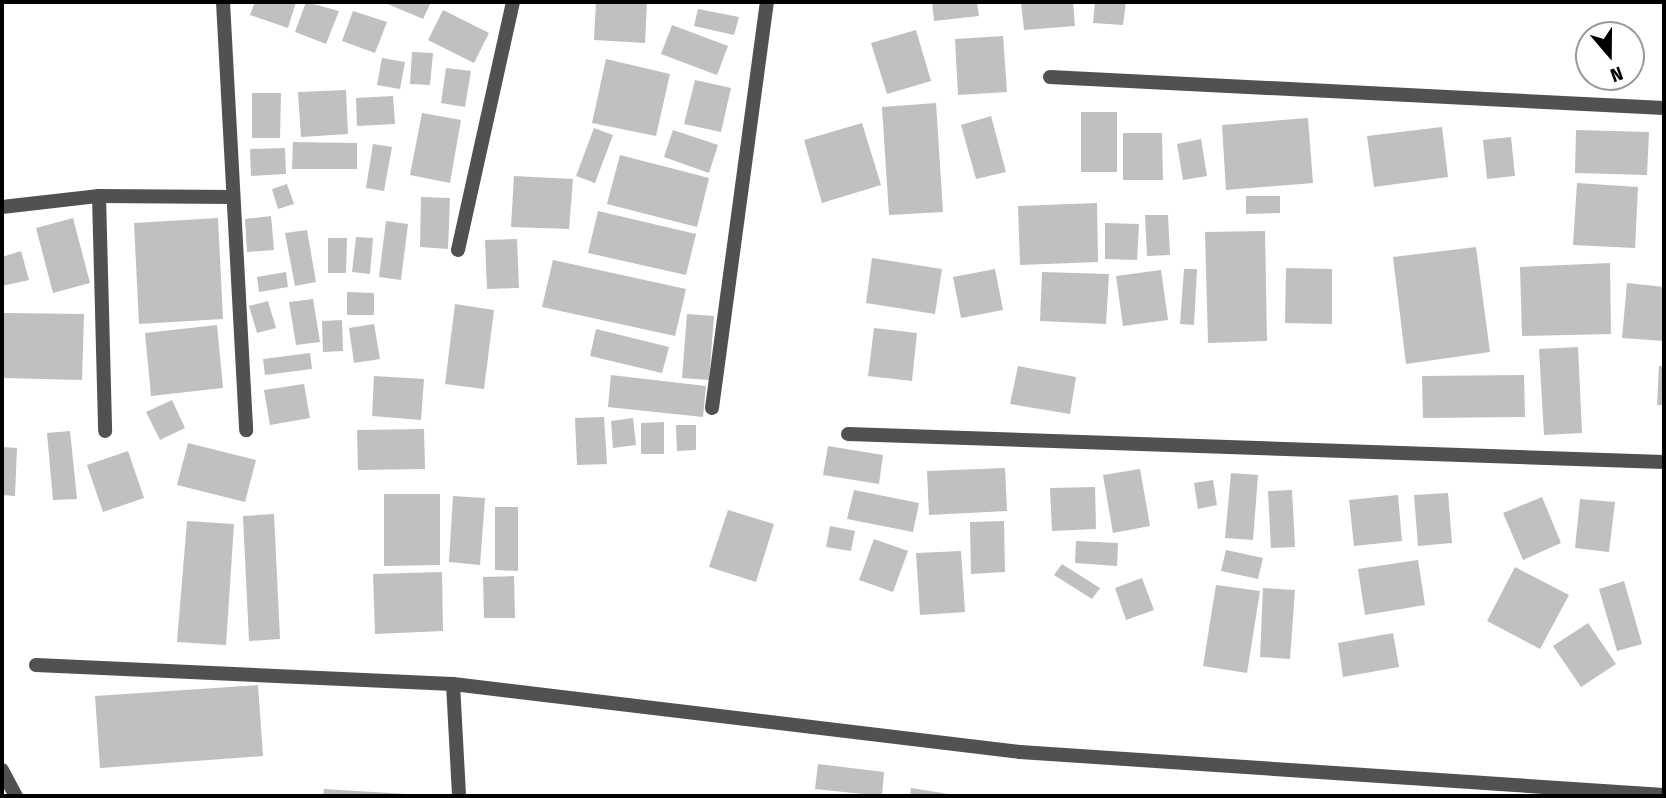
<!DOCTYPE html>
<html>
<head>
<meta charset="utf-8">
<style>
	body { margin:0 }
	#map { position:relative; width:1666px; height:798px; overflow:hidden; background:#fff; font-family:"Fira Sans Condensed",sans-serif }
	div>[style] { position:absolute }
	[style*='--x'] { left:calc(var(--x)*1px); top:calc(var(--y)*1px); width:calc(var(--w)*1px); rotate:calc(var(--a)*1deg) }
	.building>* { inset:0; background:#c0c0c0 }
	.street>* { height:14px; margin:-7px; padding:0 7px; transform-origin:7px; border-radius:7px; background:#515151 }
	span { translate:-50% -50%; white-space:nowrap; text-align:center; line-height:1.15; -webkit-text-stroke:7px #fff; paint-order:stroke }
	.frame { position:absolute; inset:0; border:4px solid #000; pointer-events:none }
	.north { position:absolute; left:1575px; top:21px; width:70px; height:70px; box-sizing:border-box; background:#fff; border:2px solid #999; border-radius:50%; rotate:160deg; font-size:19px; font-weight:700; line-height:28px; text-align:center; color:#000 }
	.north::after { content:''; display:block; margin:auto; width:24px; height:32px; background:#000; clip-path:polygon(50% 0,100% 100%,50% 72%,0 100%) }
</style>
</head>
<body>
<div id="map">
	<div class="building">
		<div style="clip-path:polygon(255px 2px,296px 2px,288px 28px,250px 15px)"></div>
		<div style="clip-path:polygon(306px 2px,339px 11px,326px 44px,295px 32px)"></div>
		<div style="clip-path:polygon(383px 2px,431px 2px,423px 19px)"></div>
		<div style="clip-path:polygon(596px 2px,647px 2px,645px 43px,594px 40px)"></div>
		<div style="clip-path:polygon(932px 2px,977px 2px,979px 16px,934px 21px)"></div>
		<div style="clip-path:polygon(1021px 2px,1073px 2px,1075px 26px,1024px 30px)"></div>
		<div style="clip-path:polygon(1095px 2px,1126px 2px,1123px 25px,1093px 23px)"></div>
		<div style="clip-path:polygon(698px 9px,739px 17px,734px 35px,694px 26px)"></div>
		<div style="clip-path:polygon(443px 10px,489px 33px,474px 63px,428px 40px)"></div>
		<div style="clip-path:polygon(353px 11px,387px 22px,375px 53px,342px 41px)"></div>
		<div style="clip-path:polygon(672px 25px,728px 46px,717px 75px,661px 54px)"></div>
		<div style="clip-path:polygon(916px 30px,931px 81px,887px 94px,871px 43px)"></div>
		<div style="clip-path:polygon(1003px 36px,1007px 92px,958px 95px,955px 39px)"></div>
		<div style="clip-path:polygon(412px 52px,433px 53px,430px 85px,410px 84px)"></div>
		<div style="clip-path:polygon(382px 58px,405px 62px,400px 89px,377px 85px)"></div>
		<div style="clip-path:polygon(606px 59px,670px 74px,656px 136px,592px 123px)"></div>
		<div style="clip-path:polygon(446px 68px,471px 71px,465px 107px,441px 103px)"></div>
		<div style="clip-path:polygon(695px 80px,731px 88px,721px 132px,684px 124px)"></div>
		<div style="clip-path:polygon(346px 90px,348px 134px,301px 137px,298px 92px)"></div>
		<div style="clip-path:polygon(252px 93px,281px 93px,280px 138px,252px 138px)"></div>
		<div style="clip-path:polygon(393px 96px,395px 124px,357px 126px,356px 98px)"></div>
		<div style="clip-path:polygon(936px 103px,943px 212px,889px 215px,882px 107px)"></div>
		<div style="clip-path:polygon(1081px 112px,1117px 112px,1117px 172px,1081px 172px)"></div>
		<div style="clip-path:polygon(422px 113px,461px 120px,450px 183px,410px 175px)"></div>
		<div style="clip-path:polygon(991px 116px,1006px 172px,976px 179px,961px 125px)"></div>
		<div style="clip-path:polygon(1308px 118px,1313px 183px,1226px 190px,1222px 125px)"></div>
		<div style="clip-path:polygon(862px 123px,881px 185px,822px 203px,804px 140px)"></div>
		<div style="clip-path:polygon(1442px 127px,1448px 177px,1374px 187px,1367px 136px)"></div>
		<div style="clip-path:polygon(594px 128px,613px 135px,595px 183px,576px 176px)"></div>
		<div style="clip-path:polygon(673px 130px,718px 145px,709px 173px,664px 157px)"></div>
		<div style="clip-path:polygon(1576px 130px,1649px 132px,1647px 175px,1575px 173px)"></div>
		<div style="clip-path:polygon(1123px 133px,1162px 133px,1163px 180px,1123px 180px)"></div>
		<div style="clip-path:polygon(1511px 137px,1515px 176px,1487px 179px,1483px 140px)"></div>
		<div style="clip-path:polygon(1201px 139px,1207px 176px,1183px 180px,1177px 144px)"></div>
		<div style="clip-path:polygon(293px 142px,357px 143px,357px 169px,292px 169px)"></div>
		<div style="clip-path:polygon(373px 144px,392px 147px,384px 191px,366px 188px)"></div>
		<div style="clip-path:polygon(285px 148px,286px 174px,251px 176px,250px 149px)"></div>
		<div style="clip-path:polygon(620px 155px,709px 178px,697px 227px,607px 204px)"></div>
		<div style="clip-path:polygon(514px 176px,573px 179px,569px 229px,511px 227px)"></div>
		<div style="clip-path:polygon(1577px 183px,1638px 187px,1635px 248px,1573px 245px)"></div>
		<div style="clip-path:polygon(287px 184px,294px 204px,278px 209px,272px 189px)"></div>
		<div style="clip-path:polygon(1246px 196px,1280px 196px,1280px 213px,1246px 214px)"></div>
		<div style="clip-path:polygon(421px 197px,450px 198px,448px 249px,420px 247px)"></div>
		<div style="clip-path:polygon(1097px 203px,1098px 262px,1020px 265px,1018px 206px)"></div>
		<div style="clip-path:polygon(598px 211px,696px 234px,686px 275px,588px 253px)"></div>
		<div style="clip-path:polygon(1145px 215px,1168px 215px,1170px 255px,1147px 256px)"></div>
		<div style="clip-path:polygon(271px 216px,274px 250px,247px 252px,245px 219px)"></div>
		<div style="clip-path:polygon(73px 218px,90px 283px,53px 293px,36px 228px)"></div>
		<div style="clip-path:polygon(218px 218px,223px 319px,139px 324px,134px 223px)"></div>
		<div style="clip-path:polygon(386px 221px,408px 224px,401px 280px,379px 277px)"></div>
		<div style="clip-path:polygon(1105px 223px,1139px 224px,1137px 260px,1105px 259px)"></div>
		<div style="clip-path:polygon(307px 230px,316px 282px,295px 286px,285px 233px)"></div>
		<div style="clip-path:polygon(1265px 231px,1267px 341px,1208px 343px,1205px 232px)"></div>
		<div style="clip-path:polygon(356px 237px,373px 238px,370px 274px,352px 272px)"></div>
		<div style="clip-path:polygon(328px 238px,347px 238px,346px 273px,328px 273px)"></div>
		<div style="clip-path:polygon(517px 239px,519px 288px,487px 289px,485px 240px)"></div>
		<div style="clip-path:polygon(1476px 247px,1490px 352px,1406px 364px,1393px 257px)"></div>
		<div style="clip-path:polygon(21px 251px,29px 280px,2px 286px,2px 257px)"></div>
		<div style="clip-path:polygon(872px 258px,942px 269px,935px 314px,866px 303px)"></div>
		<div style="clip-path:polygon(553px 260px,686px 289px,675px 336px,542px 307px)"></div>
		<div style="clip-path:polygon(1610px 263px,1611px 334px,1522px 336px,1520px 267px)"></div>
		<div style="clip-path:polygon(1286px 268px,1332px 269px,1332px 324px,1285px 323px)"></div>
		<div style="clip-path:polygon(995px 269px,1003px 310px,961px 318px,953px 277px)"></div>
		<div style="clip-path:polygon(1184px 269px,1197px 269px,1194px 325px,1180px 324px)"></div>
		<div style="clip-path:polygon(1161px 270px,1168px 320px,1123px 326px,1116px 276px)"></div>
		<div style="clip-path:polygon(286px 272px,288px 287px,259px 292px,257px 277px)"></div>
		<div style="clip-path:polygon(1042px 272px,1109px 274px,1106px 324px,1040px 321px)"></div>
		<div style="clip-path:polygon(1627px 283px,1664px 287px,1664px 341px,1622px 338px)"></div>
		<div style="clip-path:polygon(347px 292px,374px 293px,374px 315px,347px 315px)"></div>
		<div style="clip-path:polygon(313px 299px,320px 342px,296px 345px,289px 302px)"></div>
		<div style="clip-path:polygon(268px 301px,276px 328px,257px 333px,249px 306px)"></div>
		<div style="clip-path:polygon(455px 304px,494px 310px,484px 389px,445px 384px)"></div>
		<div style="clip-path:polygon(4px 313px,84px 314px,82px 380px,2px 378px)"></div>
		<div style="clip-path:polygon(687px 314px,714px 316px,709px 380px,682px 378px)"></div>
		<div style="clip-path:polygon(342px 320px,343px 351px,323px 352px,322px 321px)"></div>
		<div style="clip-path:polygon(374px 324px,380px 359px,354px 363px,349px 328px)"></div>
		<div style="clip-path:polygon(217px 325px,223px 388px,151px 396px,145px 333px)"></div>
		<div style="clip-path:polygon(874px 328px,917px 333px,912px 381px,868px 376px)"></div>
		<div style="clip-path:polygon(596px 329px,669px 347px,662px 373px,590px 356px)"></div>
		<div style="clip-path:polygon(1578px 347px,1582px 433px,1544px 435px,1539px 349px)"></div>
		<div style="clip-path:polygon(310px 353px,312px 369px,265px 375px,263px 359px)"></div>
		<div style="clip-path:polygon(1018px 366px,1076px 377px,1070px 414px,1010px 404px)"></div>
		<div style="clip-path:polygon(1659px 366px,1664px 366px,1664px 405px,1657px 405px)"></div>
		<div style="clip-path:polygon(611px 375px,706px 386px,703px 417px,608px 407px)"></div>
		<div style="clip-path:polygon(1524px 375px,1525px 417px,1423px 418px,1422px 376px)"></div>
		<div style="clip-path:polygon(374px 376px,424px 379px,421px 420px,372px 416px)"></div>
		<div style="clip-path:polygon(304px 384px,310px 418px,270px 425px,264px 390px)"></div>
		<div style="clip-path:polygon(172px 400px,185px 428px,160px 440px,146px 412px)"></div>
		<div style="clip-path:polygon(604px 417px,607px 464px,577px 465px,575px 418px)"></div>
		<div style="clip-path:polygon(633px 418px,636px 445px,613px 448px,611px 421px)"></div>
		<div style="clip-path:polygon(664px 422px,664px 454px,641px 454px,641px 423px)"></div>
		<div style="clip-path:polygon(676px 425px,696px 425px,696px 450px,677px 451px)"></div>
		<div style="clip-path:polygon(424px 429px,425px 469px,358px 470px,357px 430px)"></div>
		<div style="clip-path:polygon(70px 431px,77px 499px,53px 500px,47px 433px)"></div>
		<div style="clip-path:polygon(188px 443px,256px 460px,245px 502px,177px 485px)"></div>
		<div style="clip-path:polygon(828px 446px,883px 455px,879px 484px,823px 475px)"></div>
		<div style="clip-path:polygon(2px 447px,17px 448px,15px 496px,2px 495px)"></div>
		<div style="clip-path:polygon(128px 451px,144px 498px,103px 512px,87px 465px)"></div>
		<div style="clip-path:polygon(1005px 468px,1007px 511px,929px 515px,927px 471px)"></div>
		<div style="clip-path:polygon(1140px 469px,1150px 526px,1113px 533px,1103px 475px)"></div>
		<div style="clip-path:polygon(1231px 473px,1258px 475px,1253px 540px,1225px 538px)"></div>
		<div style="clip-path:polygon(1213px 480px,1217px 505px,1198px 509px,1194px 483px)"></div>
		<div style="clip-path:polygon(1095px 487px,1096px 529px,1052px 531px,1050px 488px)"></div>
		<div style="clip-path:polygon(854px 490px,919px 503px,913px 532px,847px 519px)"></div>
		<div style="clip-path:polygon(1292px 490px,1295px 547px,1271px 548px,1268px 491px)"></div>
		<div style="clip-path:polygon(1448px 493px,1452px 543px,1418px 546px,1414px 495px)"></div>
		<div style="clip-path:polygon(384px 494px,440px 494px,440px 565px,384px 566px)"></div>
		<div style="clip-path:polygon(1398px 495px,1402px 541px,1354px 546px,1349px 500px)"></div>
		<div style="clip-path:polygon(453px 496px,485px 498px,480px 565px,449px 562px)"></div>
		<div style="clip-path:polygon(1542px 497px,1561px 543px,1523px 560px,1503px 513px)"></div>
		<div style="clip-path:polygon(1580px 499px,1615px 502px,1609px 552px,1575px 548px)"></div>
		<div style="clip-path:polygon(495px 507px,518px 507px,518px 571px,495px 570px)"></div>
		<div style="clip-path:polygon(728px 510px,774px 524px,756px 582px,709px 567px)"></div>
		<div style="clip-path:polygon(274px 514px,280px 639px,249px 641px,243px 516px)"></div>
		<div style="clip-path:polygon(187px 521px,234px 524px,226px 645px,177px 642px)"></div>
		<div style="clip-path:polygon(1004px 521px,1005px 572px,971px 574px,970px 522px)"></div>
		<div style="clip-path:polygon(830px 526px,855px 531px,851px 551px,826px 547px)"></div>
		<div style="clip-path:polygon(874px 539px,908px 551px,893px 592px,859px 580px)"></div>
		<div style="clip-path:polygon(1076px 541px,1118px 543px,1117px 566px,1075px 563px)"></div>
		<div style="clip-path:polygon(1226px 550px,1263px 558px,1258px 579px,1221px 571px)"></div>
		<div style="clip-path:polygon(961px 551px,965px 612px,920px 615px,916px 553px)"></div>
		<div style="clip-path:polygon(1418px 560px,1425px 605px,1365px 615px,1358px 569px)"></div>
		<div style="clip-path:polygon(1062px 564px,1100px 588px,1092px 599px,1054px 575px)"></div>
		<div style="clip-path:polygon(1515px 567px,1569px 595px,1540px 649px,1487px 621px)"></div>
		<div style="clip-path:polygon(442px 572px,443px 631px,375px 634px,373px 574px)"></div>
		<div style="clip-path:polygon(514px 576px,515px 618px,484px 618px,483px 577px)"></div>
		<div style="clip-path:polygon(1142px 578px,1154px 610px,1126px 620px,1115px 588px)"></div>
		<div style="clip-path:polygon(1624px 581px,1642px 644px,1617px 651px,1599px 589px)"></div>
		<div style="clip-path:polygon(1216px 585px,1260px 591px,1247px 673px,1203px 666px)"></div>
		<div style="clip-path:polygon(1263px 588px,1295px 590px,1290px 659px,1260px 657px)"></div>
		<div style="clip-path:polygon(1588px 623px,1616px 664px,1581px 687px,1553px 646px)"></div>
		<div style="clip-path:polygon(1393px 633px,1399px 667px,1343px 677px,1338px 643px)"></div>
		<div style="clip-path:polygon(258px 685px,263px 756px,100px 768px,95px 696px)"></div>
		<div style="clip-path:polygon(818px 764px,884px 772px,882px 796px,815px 789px)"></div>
		<div style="clip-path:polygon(911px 788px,955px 795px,955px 796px,910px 796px)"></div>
		<div style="clip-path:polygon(324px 789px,407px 794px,407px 796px,323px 796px)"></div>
	</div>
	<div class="street">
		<div style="--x:223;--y:2;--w:429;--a:86.9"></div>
		<div style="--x:1050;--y:77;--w:615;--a:2.89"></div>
		<div style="--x:99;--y:196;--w:235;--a:88.5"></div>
		<div style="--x:2;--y:207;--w:98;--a:-6.5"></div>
		<div style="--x:99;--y:196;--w:134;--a:0.4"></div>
		<div style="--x:458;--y:250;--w:254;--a:-77.5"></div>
		<div style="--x:712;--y:408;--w:410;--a:-82.3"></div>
		<div style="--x:848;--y:434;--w:816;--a:1.97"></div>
		<div style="--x:36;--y:665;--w:417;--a:2.6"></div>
		<div style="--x:453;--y:684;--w:571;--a:6.84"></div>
		<div style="--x:1020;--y:752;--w:645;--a:3.82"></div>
		<div style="--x:453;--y:684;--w:112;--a:86.9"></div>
		<div style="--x:2;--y:770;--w:30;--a:62"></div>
	</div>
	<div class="frame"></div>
	<div class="north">N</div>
</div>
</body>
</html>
